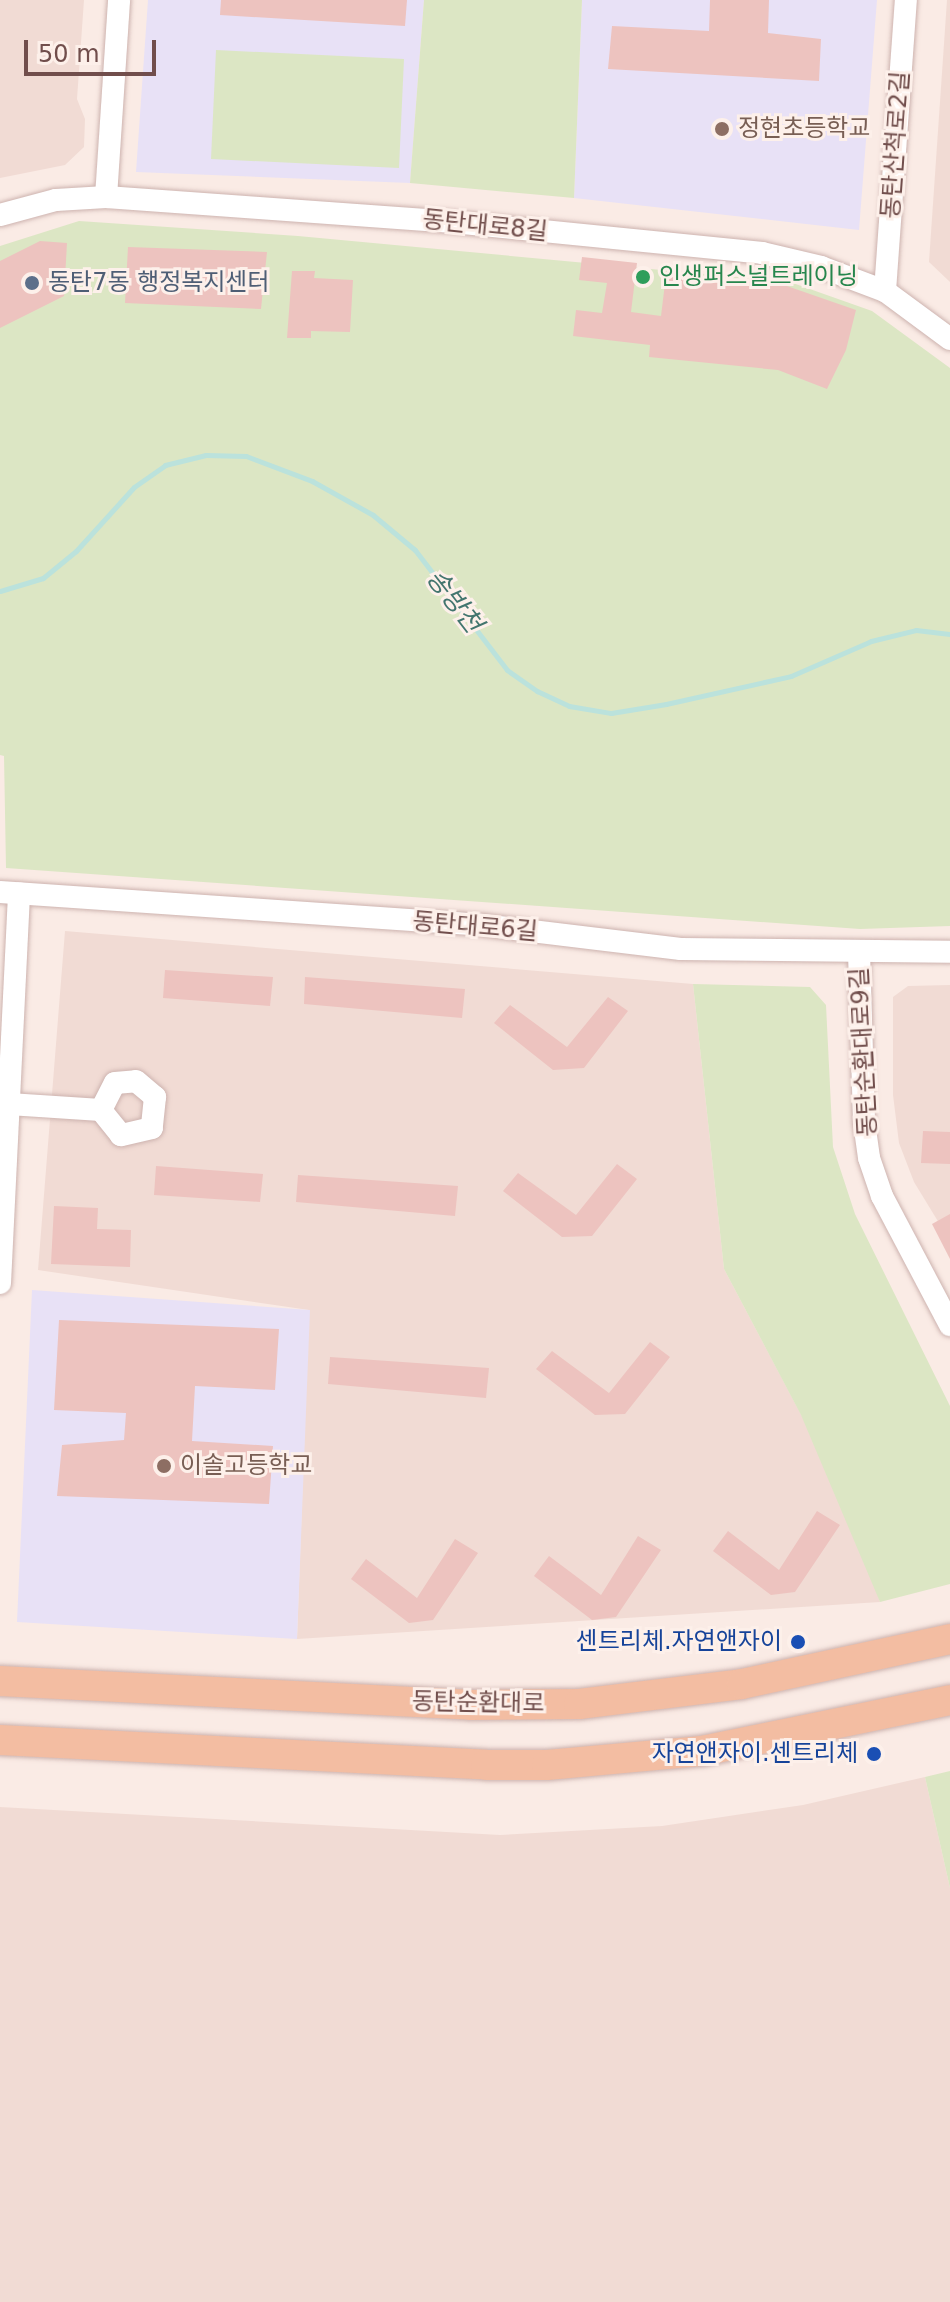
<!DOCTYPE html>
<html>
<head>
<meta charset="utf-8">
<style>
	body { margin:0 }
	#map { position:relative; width:950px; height:2302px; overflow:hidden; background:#faebe5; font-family:"DejaVu Sans","Noto Sans KR",sans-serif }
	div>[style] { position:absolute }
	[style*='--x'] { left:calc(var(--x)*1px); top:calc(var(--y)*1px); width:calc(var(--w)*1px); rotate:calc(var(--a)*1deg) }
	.residential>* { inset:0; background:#f1dbd4 }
	.education>* { inset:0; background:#e8e1f6 }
	.green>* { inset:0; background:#dce6c4 }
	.stream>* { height:5px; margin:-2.5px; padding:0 2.5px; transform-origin:2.5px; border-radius:2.5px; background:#bbe2dc }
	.building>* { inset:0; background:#edc3bf }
	.roads { filter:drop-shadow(0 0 2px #cdb3af) drop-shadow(0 0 2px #cdb3af) }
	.minor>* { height:22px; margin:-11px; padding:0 11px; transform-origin:11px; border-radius:11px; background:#fff }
	.major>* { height:30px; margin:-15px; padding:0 15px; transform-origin:15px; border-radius:15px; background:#f3bda2 }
	.dots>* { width:22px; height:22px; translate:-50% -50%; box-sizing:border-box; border:4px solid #fdf0ea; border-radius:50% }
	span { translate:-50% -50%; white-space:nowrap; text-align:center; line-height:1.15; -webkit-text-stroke:6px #fdf0ea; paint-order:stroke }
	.education-label { font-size:24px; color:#785e54 }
	.left { translate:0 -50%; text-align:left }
	.street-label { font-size:24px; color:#714e4c }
	.leisure-label { font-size:24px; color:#27864d }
	.service-label { font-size:24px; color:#4e5e75 }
	.transit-label { font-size:24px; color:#164399 }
	.right { translate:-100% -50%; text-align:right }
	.water-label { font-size:26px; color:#42756e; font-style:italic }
	.scale { position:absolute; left:24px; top:40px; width:132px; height:36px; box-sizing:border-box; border:4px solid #714e4c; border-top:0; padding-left:10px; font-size:24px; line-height:28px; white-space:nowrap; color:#714e4c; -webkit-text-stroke:6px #fdf0ea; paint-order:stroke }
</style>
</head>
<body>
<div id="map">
	<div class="residential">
		<div style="clip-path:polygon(0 0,84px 0,77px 99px,85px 119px,84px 147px,65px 165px,0 178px)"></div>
		<div style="clip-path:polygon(947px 0,950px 0,950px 282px,929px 262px)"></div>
		<div style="clip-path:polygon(65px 931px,693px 984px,724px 1269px,852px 1511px,880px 1602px,297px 1639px,309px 1310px,38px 1270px)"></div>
		<div style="clip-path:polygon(950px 985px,950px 1241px,914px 1182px,899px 1143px,893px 1095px,893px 997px,908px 986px)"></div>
		<div style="clip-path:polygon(925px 1777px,950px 1888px,950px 2302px,0 2302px,0 1807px,500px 1835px,662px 1826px,803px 1805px)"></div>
	</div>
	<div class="education">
		<div style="clip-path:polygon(148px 0,424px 0,410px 183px,136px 172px)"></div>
		<div style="clip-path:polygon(582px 0,877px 0,859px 230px,574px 198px)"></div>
		<div style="clip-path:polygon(32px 1290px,310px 1310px,297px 1639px,17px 1622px)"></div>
	</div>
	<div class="green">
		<div style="clip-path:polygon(424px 0,582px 0,574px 198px,410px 183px)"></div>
		<div style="clip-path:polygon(216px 50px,404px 59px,399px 168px,211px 159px)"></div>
		<div style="clip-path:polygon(79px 221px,298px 236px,790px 282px,872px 311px,950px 368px,950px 926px,860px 929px,6px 868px,4px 756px,0 755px,0 246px)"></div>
		<div style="clip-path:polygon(693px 984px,810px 987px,826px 1005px,833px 1147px,855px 1214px,950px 1406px,950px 1584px,880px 1602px,801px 1415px,724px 1269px)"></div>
		<div style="clip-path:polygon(950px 1771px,950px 1888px,925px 1777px)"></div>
	</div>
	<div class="stream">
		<div style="--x:0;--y:591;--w:45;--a:-16.8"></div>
		<div style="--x:43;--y:578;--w:43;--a:-39.3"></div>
		<div style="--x:76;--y:551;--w:86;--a:-47.8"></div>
		<div style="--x:134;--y:487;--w:38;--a:-35"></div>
		<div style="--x:165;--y:465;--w:42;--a:-13.7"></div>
		<div style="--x:206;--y:455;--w:40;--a:1.4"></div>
		<div style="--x:246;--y:456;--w:71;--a:20.7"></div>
		<div style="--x:312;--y:481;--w:70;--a:29.1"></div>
		<div style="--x:373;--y:515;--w:55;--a:39.8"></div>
		<div style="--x:415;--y:550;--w:151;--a:52.5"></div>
		<div style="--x:507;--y:670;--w:37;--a:35"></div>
		<div style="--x:537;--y:691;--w:35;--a:25"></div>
		<div style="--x:569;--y:706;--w:43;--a:9.5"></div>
		<div style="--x:611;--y:713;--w:56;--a:-9.3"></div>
		<div style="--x:666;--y:704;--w:128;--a:-12.6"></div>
		<div style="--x:791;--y:676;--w:87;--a:-23.6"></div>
		<div style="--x:871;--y:641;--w:46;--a:-13.7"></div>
		<div style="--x:916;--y:630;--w:34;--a:7"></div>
	</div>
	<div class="building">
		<div style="clip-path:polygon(221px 0,407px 0,405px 26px,220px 15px)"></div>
		<div style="clip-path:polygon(710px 0,769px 0,768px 33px,821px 39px,819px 81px,608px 69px,612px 26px,709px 31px)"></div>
		<div style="clip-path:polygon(40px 241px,67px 243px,64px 296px,0 328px,0 261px)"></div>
		<div style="clip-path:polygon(128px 247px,267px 252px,261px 309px,125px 303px)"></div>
		<div style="clip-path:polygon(582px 257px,637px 263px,631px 312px,661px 316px,666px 275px,784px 285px,856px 310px,846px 350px,827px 389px,778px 370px,649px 357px,650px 345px,573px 336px,576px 310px,602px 313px,607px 283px,579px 280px)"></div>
		<div style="clip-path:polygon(292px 271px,315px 271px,314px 278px,353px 280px,350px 332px,311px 331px,311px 338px,287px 338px)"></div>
		<div style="clip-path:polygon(165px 970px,273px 977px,270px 1006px,163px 998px)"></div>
		<div style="clip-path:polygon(305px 977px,465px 989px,462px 1018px,304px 1004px)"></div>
		<div style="clip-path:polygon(608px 997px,628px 1011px,584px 1068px,553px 1070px,494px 1023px,510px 1005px,567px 1047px)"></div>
		<div style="clip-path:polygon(923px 1131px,950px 1132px,950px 1164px,921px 1163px)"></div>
		<div style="clip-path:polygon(617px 1164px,637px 1179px,592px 1236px,562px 1237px,503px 1191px,518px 1173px,576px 1215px)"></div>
		<div style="clip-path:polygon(156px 1166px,263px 1174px,260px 1202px,154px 1195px)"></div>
		<div style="clip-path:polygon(298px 1175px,458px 1186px,455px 1216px,296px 1202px)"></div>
		<div style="clip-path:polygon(54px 1206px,98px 1208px,97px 1229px,131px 1230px,130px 1267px,51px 1264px)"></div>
		<div style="clip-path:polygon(950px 1214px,950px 1259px,932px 1224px)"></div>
		<div style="clip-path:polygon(59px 1320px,279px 1329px,275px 1390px,195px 1386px,192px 1441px,273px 1446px,269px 1504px,57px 1496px,62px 1445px,124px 1440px,126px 1413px,54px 1410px)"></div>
		<div style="clip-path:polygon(650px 1342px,670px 1357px,625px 1414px,595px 1415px,536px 1369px,552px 1351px,609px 1393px)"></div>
		<div style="clip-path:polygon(330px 1357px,489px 1368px,486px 1398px,328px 1384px)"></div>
		<div style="clip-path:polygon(817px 1511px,840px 1525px,795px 1592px,771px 1595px,713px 1551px,728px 1531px,779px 1570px)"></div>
		<div style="clip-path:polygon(638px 1536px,661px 1550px,616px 1617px,592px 1620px,534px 1576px,549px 1556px,601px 1595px)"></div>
		<div style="clip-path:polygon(455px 1539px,478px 1553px,433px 1620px,409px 1623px,351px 1579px,366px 1559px,417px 1598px)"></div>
	</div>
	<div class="roads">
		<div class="minor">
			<div style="--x:106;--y:197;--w:197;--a:-86.2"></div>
			<div style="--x:0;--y:215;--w:58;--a:-15"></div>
			<div style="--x:56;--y:200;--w:50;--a:-3.4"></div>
			<div style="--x:106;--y:197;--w:338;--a:4.1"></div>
			<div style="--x:443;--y:221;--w:321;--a:5.7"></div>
			<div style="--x:762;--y:253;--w:61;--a:13.3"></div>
			<div style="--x:821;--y:267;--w:68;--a:20.6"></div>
			<div style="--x:885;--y:291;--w:81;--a:36.4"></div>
			<div style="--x:885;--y:291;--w:292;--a:-85.9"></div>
			<div style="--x:0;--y:892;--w:483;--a:3.9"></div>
			<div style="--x:482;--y:925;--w:200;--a:6.9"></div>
			<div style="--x:681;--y:949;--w:269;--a:0.6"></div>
			<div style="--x:859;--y:952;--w:170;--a:88.3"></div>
			<div style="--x:864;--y:1122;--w:36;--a:82"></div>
			<div style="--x:869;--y:1158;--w:40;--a:71.1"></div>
			<div style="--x:882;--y:1196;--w:146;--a:62.2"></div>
			<div style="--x:9;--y:1104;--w:92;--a:3.7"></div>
			<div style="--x:101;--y:1110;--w:30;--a:-63"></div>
			<div style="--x:115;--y:1083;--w:21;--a:-5"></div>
			<div style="--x:136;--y:1081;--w:25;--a:40"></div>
			<div style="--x:155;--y:1097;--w:31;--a:96"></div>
			<div style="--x:152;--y:1128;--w:32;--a:167"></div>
			<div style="--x:121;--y:1135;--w:32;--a:-129"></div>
			<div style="--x:0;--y:1283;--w:390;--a:-87.2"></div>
		</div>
		<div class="major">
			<div style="--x:0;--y:1681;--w:472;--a:2.9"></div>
			<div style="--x:471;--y:1705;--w:108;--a:-0.5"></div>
			<div style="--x:579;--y:1704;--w:164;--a:-7"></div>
			<div style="--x:742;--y:1684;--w:213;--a:-12.2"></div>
			<div style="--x:0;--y:1740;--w:487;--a:2.9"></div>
			<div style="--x:486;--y:1765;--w:61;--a:0"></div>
			<div style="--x:547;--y:1765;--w:156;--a:-5.2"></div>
			<div style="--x:702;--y:1751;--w:253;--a:-11.6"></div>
		</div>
	</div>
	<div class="dots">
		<div style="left:722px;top:129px;background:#8d6e63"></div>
		<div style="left:643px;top:277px;background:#2e9e5b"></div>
		<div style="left:32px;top:283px;background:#5c6f8a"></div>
		<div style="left:164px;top:1466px;background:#8d6e63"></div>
		<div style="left:798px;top:1642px;background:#1a4fb4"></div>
		<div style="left:874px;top:1754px;background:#1a4fb4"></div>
	</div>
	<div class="education-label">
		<span class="left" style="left:738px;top:129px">정현초등학교</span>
		<span class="left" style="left:180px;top:1466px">이솔고등학교</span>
	</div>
	<div class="street-label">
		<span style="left:896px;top:145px;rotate:-86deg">동탄산척로2길</span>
		<span style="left:485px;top:226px;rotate:6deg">동탄대로8길</span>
		<span style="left:475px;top:927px;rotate:5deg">동탄대로6길</span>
		<span style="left:864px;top:1052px;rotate:-93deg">동탄순환대로9길</span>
		<span style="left:478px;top:1703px;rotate:1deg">동탄순환대로</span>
	</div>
	<div class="leisure-label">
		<span class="left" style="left:659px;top:277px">인생퍼스널트레이닝</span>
	</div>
	<div class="service-label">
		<span class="left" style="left:48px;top:283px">동탄7동 행정복지센터</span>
	</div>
	<div class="transit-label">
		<span class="right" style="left:782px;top:1642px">센트리체.자연앤자이</span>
		<span class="right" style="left:858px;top:1754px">자연앤자이.센트리체</span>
	</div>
	<div class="water-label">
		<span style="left:454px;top:601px;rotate:52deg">송방천</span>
	</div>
	<div class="scale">50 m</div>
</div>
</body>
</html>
